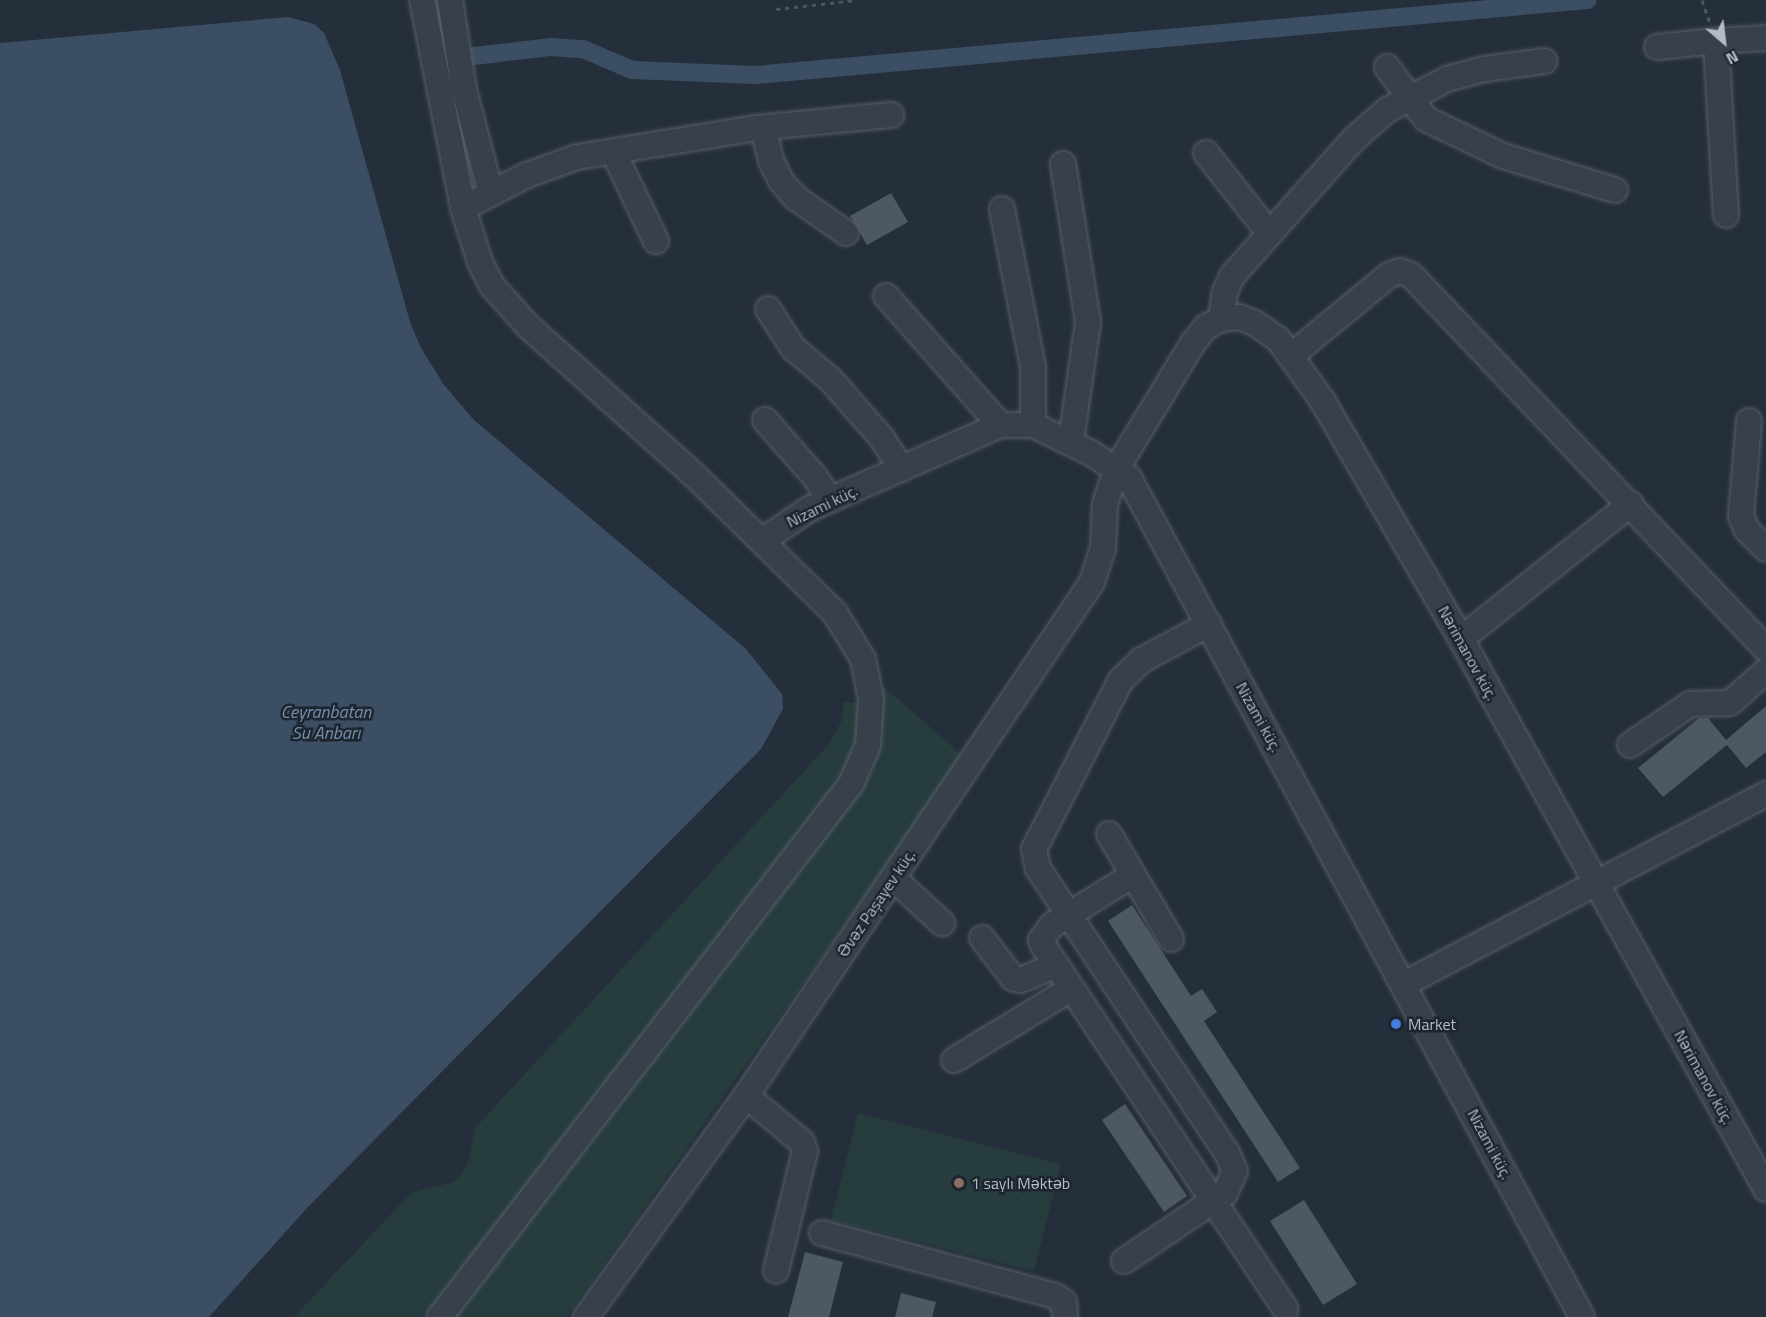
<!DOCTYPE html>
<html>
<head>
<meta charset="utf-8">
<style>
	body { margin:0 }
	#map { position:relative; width:1766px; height:1317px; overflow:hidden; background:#252f3b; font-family:"Titillium Web",sans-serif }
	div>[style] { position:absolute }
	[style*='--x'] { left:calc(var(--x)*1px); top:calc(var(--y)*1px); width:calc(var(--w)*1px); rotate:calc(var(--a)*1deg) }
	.green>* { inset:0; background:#273c3d }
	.water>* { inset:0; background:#3b4e63 }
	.canal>* { height:18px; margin:-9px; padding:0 9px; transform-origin:9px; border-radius:9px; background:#3b4e63 }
	.building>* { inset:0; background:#4e5865 }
	.path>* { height:3px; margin-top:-1.5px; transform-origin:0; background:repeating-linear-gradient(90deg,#46595b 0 4.5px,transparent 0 9px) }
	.roads { filter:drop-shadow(0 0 2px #565f69) drop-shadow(0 0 2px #565f69) }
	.minor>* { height:24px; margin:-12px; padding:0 12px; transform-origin:12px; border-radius:12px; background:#38414b }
	.dots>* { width:16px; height:16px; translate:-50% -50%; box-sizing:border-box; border:3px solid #1d2630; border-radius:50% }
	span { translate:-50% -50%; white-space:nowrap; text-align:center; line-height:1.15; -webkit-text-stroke:5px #1d2630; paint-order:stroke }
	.street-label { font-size:16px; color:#b4bcc6 }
	.poi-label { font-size:16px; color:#b4bcc6 }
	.left { translate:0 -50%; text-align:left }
	.water-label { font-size:18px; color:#768ea8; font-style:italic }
	.north { position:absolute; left:1694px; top:12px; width:60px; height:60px; -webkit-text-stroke:4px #1d2630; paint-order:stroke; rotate:152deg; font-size:16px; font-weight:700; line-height:24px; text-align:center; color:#b4bcc6 }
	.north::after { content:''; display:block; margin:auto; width:21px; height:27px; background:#b4bcc6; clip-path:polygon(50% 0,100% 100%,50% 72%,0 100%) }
</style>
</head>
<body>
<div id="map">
	<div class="green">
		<div style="clip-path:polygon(882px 685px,964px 757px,567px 1317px,454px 1317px,867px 779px,878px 755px)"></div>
		<div style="clip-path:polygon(844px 702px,861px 703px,853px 755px,844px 778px,424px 1317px,294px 1317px,411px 1193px,454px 1182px,467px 1166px,476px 1127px,830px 743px,842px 720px)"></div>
		<div style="clip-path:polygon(858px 1113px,1061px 1164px,1034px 1271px,831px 1220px)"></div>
	</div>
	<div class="water">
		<div style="clip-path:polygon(288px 17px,314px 24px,324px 33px,340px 70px,410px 322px,421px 348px,444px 385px,474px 420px,746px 649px,782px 694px,783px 709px,761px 749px,307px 1208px,209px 1317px,0 1317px,0 43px)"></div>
	</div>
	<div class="canal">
		<div style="--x:474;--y:56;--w:78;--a:-6.7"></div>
		<div style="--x:551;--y:47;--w:32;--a:4"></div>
		<div style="--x:583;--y:49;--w:53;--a:23.2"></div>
		<div style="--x:632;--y:70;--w:123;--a:2.3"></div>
		<div style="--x:755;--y:75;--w:836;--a:-5.14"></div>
	</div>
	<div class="building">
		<div style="clip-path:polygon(891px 193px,908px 222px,867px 245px,850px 216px)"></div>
		<div style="clip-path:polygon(1766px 706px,1766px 752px,1746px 768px,1727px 745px,1663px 797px,1638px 768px,1699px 718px,1708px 718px,1726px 740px)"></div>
		<div style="clip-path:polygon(1132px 905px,1191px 996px,1202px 989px,1217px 1012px,1204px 1021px,1300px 1168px,1278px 1182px,1108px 921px)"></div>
		<div style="clip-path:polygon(1125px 1104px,1187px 1196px,1164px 1212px,1102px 1120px)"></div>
		<div style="clip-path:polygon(1304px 1200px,1357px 1284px,1323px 1305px,1270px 1221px)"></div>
		<div style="clip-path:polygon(805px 1252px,843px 1262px,829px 1317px,788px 1317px)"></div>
		<div style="clip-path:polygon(901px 1293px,936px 1302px,932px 1317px,895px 1317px)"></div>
	</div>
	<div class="path">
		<div style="--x:1702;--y:0;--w:24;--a:71"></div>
		<div style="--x:776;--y:9;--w:81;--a:-6.3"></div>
	</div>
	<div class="roads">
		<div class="minor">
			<div style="--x:422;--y:0;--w:212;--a:78.8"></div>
			<div style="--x:463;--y:208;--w:57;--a:72.5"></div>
			<div style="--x:480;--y:262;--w:28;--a:63"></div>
			<div style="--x:493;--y:287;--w:52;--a:48.1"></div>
			<div style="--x:528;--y:326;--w:222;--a:41.9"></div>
			<div style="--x:693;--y:474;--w:199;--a:44.4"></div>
			<div style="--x:835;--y:613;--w:54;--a:58.7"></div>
			<div style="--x:863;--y:659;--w:41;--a:78.7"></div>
			<div style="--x:871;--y:699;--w:46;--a:93.7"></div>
			<div style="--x:868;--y:745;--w:43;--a:113.6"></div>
			<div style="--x:851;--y:784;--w:673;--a:127.64"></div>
			<div style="--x:450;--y:0;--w:91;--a:81.2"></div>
			<div style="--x:464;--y:90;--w:107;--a:75.4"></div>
			<div style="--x:1657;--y:47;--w:59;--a:-5.8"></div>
			<div style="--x:1387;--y:67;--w:65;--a:53.1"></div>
			<div style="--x:1426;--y:119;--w:85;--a:25.7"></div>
			<div style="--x:1503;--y:156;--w:117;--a:16.9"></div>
			<div style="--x:763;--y:128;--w:34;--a:76"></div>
			<div style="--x:771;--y:161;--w:22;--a:63"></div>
			<div style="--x:781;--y:181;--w:23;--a:49"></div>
			<div style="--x:796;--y:198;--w:61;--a:35"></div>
			<div style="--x:613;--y:151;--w:100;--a:64.5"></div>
			<div style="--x:1206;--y:153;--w:103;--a:51.7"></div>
			<div style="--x:1063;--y:164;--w:160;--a:81"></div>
			<div style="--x:1088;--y:322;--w:121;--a:98.1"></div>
			<div style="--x:463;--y:208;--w:72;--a:-27.3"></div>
			<div style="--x:527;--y:175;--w:53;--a:-19.8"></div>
			<div style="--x:577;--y:157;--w:181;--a:-9.2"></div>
			<div style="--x:756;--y:128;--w:136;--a:-5.5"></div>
			<div style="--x:1002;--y:209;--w:161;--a:78.9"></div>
			<div style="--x:1033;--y:367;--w:58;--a:90"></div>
			<div style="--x:1726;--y:215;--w:174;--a:-93.3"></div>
			<div style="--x:1716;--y:41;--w:50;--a:-3.4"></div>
			<div style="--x:886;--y:296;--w:172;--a:48.5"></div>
			<div style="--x:768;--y:309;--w:46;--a:57.3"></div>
			<div style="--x:793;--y:348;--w:48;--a:40"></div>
			<div style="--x:830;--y:379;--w:77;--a:48.7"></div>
			<div style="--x:881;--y:437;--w:38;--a:57"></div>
			<div style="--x:1221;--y:319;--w:27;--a:-82"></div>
			<div style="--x:1225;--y:292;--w:17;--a:-66"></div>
			<div style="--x:1232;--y:276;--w:183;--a:-48.3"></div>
			<div style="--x:1354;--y:139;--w:44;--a:-41.3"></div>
			<div style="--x:1387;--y:110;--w:68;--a:-27.3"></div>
			<div style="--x:1447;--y:79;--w:39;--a:-15"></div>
			<div style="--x:1485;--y:69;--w:60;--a:-7.7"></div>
			<div style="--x:1292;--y:355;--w:126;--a:-39.5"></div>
			<div style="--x:1389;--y:275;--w:12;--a:-20"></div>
			<div style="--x:1400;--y:271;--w:12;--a:20"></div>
			<div style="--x:1411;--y:275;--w:516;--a:46.49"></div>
			<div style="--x:765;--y:420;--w:76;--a:48.7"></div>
			<div style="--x:815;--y:477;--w:27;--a:57"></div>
			<div style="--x:1749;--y:421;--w:95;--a:94.8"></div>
			<div style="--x:1741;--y:516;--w:15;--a:67"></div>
			<div style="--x:1747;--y:530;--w:27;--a:45"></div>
			<div style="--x:762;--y:541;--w:57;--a:-34.2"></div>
			<div style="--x:809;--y:509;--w:209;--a:-23.7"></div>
			<div style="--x:1000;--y:425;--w:33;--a:0"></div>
			<div style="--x:1033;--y:425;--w:64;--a:25.8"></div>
			<div style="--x:1091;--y:453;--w:45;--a:33.3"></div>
			<div style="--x:1129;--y:478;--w:953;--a:61.63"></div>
			<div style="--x:1461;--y:639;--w:217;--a:-38.5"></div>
			<div style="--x:1630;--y:745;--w:73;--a:-34.3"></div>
			<div style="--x:1690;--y:704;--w:40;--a:-1.4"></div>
			<div style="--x:1730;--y:703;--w:48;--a:-41.6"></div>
			<div style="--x:1109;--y:834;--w:122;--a:59.4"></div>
			<div style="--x:1133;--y:875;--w:95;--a:148.3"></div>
			<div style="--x:1052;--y:925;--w:19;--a:126"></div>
			<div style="--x:1041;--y:940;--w:8;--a:67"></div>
			<div style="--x:1044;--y:947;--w:435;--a:56.3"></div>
			<div style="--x:893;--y:878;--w:67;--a:42.6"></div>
			<div style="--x:982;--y:938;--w:51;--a:52.2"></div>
			<div style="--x:1013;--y:978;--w:8;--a:14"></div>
			<div style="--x:1021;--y:980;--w:38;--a:-23"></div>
			<div style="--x:1404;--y:984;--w:409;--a:-27.7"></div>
			<div style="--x:954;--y:1060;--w:137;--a:-31.3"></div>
			<div style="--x:746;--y:1096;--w:72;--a:39.4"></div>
			<div style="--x:802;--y:1142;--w:9;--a:72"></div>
			<div style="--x:805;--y:1151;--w:123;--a:103.6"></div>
			<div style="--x:822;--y:1233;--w:241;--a:15.1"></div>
			<div style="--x:1055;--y:1296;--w:11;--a:34"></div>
			<div style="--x:1064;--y:1302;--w:15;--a:86"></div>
			<div style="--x:1124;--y:1261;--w:122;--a:-34"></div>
			<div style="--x:1225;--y:1193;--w:24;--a:-66"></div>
			<div style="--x:1235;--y:1171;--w:20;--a:-114"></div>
			<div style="--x:1227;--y:1153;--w:341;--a:-123.6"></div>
			<div style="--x:1038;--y:869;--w:20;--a:-101"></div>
			<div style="--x:1034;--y:849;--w:190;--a:-62.8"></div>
			<div style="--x:1121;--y:680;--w:29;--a:-44"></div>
			<div style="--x:1142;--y:660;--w:76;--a:-28.2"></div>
			<div style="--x:586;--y:1317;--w:273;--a:-54.1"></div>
			<div style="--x:746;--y:1096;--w:620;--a:-56.05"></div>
			<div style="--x:1092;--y:582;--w:35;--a:-72"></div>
			<div style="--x:1103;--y:549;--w:45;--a:-87.5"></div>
			<div style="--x:1105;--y:504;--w:38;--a:-72"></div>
			<div style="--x:1117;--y:468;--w:146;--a:-58.7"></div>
			<div style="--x:1193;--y:343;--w:21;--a:-51"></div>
			<div style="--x:1206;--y:327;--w:17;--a:-28"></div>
			<div style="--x:1221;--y:319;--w:18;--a:-6"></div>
			<div style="--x:1239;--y:317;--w:17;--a:21"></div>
			<div style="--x:1255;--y:323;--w:28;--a:35"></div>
			<div style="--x:1278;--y:339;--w:75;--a:54.2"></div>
			<div style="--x:1322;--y:400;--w:276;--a:59.8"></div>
			<div style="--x:1461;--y:639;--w:629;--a:60.99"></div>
		</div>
	</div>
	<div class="dots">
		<div style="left:1396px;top:1024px;background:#3f7fe0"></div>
		<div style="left:959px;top:1183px;background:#8d6e63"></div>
	</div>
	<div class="street-label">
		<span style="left:822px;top:506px;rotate:-26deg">Nizami küç.</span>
		<span style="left:1468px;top:653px;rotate:61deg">Nərimanov küç.</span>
		<span style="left:1259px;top:717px;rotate:61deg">Nizami küç.</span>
		<span style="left:876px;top:903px;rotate:-56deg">Əvəz Paşayev küç.</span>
		<span style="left:1704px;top:1077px;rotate:61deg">Nərimanov küç.</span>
		<span style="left:1490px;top:1144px;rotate:62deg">Nizami küç.</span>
	</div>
	<div class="poi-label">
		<span class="left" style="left:1408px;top:1024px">Market</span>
		<span class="left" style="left:971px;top:1183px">1 saylı Məktəb</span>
	</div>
	<div class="water-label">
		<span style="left:326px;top:723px">Ceyranbatan<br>Su Anbarı</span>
	</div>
	<div class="north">N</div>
</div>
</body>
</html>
